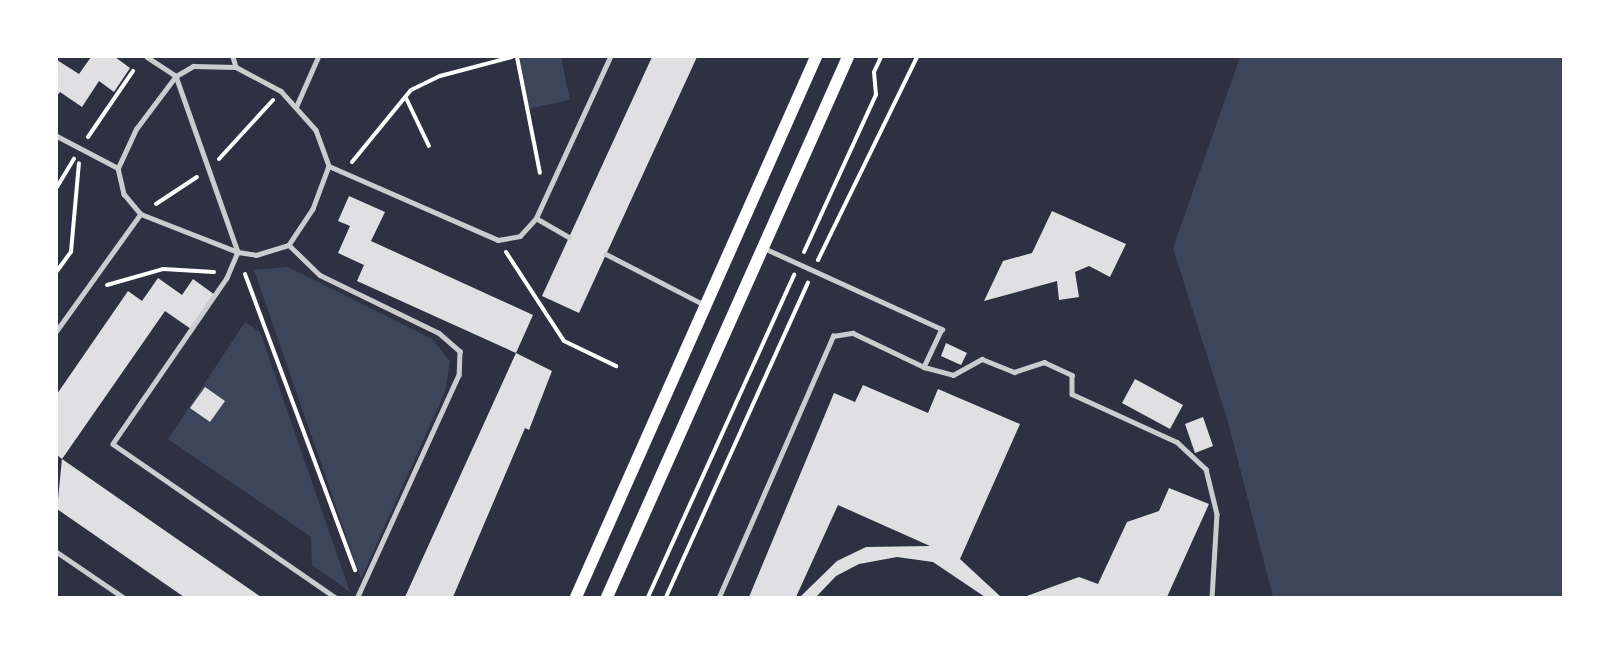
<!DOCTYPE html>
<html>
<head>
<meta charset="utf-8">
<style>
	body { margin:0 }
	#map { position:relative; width:1620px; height:654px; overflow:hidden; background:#2d3142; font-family:"Open Sans",sans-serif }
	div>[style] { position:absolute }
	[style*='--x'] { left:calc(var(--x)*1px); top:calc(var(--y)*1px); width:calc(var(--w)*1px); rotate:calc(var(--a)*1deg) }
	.green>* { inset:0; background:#3c4559 }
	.building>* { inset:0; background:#e0e0e3 }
	.path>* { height:4px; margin:-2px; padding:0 2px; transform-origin:2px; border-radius:2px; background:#fff }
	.service>* { height:4.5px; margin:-2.25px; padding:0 2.25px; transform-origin:2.25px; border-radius:2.25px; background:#caccd0 }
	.secondary>* { height:12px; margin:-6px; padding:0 6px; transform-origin:6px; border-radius:6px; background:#fff }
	span { translate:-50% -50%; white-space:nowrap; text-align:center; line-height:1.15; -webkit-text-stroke:4.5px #fff; paint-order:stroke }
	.frame { position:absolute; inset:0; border:58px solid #fff; pointer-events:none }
</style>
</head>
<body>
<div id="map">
	<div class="green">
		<div style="clip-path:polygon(517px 57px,561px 57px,570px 100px,528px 109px)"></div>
		<div style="clip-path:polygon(1240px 57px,1563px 57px,1563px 597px,1273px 597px,1228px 422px,1173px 248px)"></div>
		<div style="clip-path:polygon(288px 267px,432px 339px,450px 361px,445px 392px,361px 579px,254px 270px)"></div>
		<div style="clip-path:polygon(245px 322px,260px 332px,350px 592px,312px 565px,311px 537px,168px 439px)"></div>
	</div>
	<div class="building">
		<div style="clip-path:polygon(91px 57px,115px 57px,130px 68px,114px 92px,99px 81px,82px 107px,60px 92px,57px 96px,57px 60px,79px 74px)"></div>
		<div style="clip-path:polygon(652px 57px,697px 57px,579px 313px,542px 296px)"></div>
		<div style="clip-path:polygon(349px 196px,385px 212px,371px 241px,533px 315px,516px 353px,357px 281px,364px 265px,338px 253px,350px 226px,338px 221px)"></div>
		<div style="clip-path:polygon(1052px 211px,1126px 244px,1110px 277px,1089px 266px,1075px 272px,1079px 297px,1059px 300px,1057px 281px,984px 301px,1003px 261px,1032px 253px)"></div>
		<div style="clip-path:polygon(158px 278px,182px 295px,193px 279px,215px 295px,191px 329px,165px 311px,62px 459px,57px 455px,57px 394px,128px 291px,142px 301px)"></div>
		<div style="clip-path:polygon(946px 343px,967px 353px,961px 365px,941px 356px)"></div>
		<div style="clip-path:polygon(516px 353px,552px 371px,529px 430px,525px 428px,453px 597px,405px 597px)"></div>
		<div style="clip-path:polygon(1135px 379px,1183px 405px,1170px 429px,1122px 403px)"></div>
		<div style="clip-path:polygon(863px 385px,928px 413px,938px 389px,1020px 424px,960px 559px,1001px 597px,985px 597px,933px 562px,897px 557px,859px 564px,836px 576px,816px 597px,800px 597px,837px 561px,866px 547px,930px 546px,838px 505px,796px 597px,749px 597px,834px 393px,855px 402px)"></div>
		<div style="clip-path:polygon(205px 387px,225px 401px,210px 422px,190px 408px)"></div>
		<div style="clip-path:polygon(1203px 417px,1213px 446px,1195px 453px,1185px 424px)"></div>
		<div style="clip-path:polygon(62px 459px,177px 539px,261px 597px,184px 597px,57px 509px)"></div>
		<div style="clip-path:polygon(1169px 488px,1209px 504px,1167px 597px,1024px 597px,1079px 577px,1098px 584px,1127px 522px,1159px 511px)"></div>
	</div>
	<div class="path">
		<div style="--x:517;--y:57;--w:118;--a:78.8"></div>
		<div style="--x:406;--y:98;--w:53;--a:64.4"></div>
		<div style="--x:88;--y:137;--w:80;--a:-55.7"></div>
		<div style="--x:219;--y:159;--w:80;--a:-47.5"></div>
		<div style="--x:352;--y:162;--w:93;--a:-50.7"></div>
		<div style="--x:411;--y:90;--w:32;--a:-26"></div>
		<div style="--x:440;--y:76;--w:74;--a:-14.8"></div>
		<div style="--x:57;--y:187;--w:33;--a:-59"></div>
		<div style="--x:156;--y:204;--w:49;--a:-33.4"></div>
		<div style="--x:506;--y:252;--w:106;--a:56.9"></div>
		<div style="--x:564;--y:341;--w:58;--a:25.7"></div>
		<div style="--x:804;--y:252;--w:173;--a:-65.4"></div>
		<div style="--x:876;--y:95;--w:23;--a:-95"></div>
		<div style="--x:874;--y:72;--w:17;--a:-65"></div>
		<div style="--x:818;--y:260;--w:226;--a:-64"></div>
		<div style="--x:57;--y:271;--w:24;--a:-54"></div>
		<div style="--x:71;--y:252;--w:89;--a:-84.9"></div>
		<div style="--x:245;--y:274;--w:316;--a:69.6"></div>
		<div style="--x:107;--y:285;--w:58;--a:-15.9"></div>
		<div style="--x:163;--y:269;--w:51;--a:3.4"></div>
		<div style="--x:648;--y:597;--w:354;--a:-65.6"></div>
		<div style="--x:666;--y:597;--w:345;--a:-65.7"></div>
	</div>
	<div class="service">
		<div style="--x:147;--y:57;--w:35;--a:33"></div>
		<div style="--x:176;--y:76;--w:187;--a:70.6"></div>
		<div style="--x:238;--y:252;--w:18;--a:9"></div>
		<div style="--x:256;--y:255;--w:34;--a:-17"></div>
		<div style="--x:233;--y:57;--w:10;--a:73"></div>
		<div style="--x:296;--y:107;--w:55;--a:-66.3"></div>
		<div style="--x:57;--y:136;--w:69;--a:27.7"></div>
		<div style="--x:118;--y:168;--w:27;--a:77"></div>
		<div style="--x:124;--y:194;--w:26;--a:50"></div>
		<div style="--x:141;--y:214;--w:144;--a:125.7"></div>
		<div style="--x:329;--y:166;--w:184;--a:23.6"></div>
		<div style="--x:498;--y:240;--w:22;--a:-10"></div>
		<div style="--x:520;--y:236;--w:24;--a:-48"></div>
		<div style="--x:536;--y:218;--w:177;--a:-65.3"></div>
		<div style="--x:118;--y:168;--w:43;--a:-65.2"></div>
		<div style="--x:136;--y:129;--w:66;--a:-53"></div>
		<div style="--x:176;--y:76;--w:20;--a:-30"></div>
		<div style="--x:193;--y:66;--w:43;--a:1.3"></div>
		<div style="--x:236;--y:67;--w:51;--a:28.1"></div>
		<div style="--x:281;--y:91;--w:52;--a:48.1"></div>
		<div style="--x:316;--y:130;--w:38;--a:70"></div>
		<div style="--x:329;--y:166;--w:46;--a:110.4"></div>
		<div style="--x:313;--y:209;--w:43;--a:123.7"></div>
		<div style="--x:289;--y:245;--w:43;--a:44.1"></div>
		<div style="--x:320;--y:275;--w:132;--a:26"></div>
		<div style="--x:439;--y:333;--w:28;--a:41"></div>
		<div style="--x:460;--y:351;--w:24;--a:92"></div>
		<div style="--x:459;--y:375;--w:244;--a:114.5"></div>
		<div style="--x:141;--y:214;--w:104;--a:21.4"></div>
		<div style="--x:238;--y:252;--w:28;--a:113"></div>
		<div style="--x:227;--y:278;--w:201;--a:124.5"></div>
		<div style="--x:113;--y:444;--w:270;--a:34.6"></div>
		<div style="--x:536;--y:218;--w:38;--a:30"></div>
		<div style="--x:764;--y:248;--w:196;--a:24.5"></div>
		<div style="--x:942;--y:329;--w:42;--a:115.3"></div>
		<div style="--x:606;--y:254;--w:111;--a:27.3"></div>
		<div style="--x:57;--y:552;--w:80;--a:34.3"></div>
		<div style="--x:719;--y:597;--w:285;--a:-66.4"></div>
		<div style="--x:833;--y:336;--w:20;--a:-9"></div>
		<div style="--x:853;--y:333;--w:79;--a:25.6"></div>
		<div style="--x:924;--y:367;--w:30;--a:15"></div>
		<div style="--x:953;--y:375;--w:33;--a:-29"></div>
		<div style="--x:982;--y:359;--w:35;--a:22"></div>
		<div style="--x:1014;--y:372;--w:32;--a:-18"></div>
		<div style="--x:1044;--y:362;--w:31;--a:25"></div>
		<div style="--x:1072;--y:375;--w:19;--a:90"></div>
		<div style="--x:1072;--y:394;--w:115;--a:24.6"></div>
		<div style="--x:1177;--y:442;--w:40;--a:43"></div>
		<div style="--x:1206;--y:469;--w:46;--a:76.3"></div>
		<div style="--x:1217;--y:514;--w:83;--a:93.4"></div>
	</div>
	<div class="secondary">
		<div style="--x:576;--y:597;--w:591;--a:-66.04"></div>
		<div style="--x:607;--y:597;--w:591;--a:-65.95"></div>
	</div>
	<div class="frame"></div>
</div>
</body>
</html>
